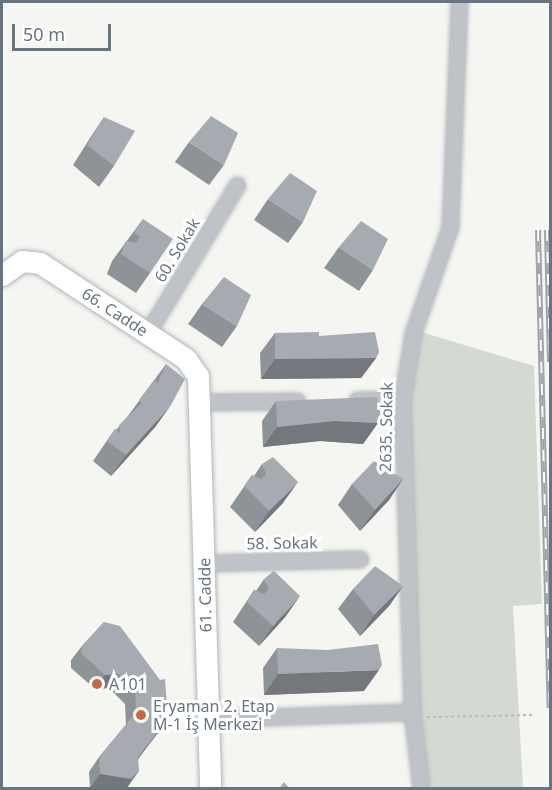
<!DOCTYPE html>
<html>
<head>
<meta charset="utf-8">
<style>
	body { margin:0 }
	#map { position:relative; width:552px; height:790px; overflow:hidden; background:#f5f5f2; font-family:"Noto Sans",sans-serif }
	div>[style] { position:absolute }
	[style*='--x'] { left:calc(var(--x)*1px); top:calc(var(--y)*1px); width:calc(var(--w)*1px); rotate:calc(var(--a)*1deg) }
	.green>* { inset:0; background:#d4dad2 }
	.path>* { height:2px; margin-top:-1px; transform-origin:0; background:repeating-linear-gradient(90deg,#b9bbbe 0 3px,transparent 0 6px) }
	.roads { filter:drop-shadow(0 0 2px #b2b6ba) drop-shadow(0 0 2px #b2b6ba) }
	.street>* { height:15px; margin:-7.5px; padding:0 7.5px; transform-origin:7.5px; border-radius:7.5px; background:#bfc2c6 }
	.secondary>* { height:21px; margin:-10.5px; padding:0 10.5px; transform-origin:10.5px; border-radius:10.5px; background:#fff }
	.rail>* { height:6px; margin-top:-3px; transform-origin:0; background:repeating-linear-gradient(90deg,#fff 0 11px,#9fa4a9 0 22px); box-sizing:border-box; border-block:2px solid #9fa4a9 }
	.wall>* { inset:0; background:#8e9398 }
	.shaded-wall>* { inset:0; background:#74787c }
	.building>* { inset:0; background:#a5abb1 }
	.dots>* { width:16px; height:16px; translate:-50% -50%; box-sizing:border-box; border:3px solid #fff; border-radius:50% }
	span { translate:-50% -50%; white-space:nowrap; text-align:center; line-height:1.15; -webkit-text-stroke:6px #fff; paint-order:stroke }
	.street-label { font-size:16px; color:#687480 }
	.poi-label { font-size:16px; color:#687480 }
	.left { translate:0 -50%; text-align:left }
	.frame { position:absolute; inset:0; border:3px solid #687480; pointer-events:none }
	.scale { position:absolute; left:12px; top:24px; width:99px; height:27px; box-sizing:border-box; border:3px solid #687480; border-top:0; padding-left:8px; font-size:18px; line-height:21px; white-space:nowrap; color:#687480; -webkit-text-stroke:4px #fff; paint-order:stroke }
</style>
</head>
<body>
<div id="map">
	<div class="green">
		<div style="clip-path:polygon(421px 332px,534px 366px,542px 604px,513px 606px,523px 788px,427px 788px,419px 720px,408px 419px)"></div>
	</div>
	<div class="path">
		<div style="--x:427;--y:717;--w:105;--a:-1.1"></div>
	</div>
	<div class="roads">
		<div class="street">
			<div style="--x:147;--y:334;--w:174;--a:-58.9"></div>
			<div style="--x:357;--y:400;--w:45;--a:0"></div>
			<div style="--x:201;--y:402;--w:96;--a:-0.6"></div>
			<div style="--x:204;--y:563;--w:156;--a:-1.5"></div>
			<div style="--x:208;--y:719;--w:204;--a:-2"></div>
			<div style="--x:421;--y:788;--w:77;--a:-96.8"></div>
			<div style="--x:412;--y:712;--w:312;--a:-91.8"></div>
			<div style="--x:402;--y:400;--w:68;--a:-80.7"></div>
			<div style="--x:413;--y:333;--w:112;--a:-70.8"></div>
			<div style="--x:450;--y:227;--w:225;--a:-87.7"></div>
		</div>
		<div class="secondary">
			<div style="--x:2;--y:275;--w:24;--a:-35"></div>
			<div style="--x:22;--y:261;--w:18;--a:6"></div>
			<div style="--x:40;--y:263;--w:175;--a:33.3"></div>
			<div style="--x:186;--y:359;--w:21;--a:55"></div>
			<div style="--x:198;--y:376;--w:412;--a:88.3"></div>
		</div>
	</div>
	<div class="rail">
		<div style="--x:538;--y:230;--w:478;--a:88.6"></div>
		<div style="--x:547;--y:230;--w:132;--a:88.7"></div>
	</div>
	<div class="wall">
		<div style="clip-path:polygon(104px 117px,114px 166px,99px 187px,73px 165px,90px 138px)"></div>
		<div style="clip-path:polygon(189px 142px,224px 165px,209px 185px,175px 162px)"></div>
		<div style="clip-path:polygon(268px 199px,303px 222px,288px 243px,254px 220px)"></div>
		<div style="clip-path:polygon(143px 219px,150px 273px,136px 293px,107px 274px,112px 261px)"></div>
		<div style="clip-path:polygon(339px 247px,373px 270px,359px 291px,324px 268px)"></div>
		<div style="clip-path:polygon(202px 304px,237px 326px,222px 347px,188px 324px)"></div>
		<div style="clip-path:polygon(275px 333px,319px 336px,376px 358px,361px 378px,261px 379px,260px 353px)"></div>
		<div style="clip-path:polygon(166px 364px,156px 426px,111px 476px,93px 461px,115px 429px,116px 430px,125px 420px)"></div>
		<div style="clip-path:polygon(276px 401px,378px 423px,363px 444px,320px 441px,263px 447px,262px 421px)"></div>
		<div style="clip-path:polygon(262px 464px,283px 503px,255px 532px,230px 507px,252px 475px,254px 476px)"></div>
		<div style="clip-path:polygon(403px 479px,389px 500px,360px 531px,338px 505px,352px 484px)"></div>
		<div style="clip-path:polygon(264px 579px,286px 616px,259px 646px,233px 622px,254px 590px,256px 591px)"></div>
		<div style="clip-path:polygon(403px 586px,389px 606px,360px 636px,338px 609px,353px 589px)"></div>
		<div style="clip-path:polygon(104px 622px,168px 719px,139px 758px,129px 785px,126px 789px,90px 788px,89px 772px,99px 757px,126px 725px,125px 704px,109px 688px,95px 689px,71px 668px,71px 660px,82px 646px)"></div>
		<div style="clip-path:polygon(277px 648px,364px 691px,264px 695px,263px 668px)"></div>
	</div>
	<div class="shaded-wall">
		<div style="clip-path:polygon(376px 358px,361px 378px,261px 379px,275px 359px)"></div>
		<div style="clip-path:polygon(171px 405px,156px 426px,111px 476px,126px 455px)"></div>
		<div style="clip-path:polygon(334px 421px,378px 423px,363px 444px,320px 441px,263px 447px,277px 427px)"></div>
		<div style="clip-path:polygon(403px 479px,389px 500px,360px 531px,375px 510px)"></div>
		<div style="clip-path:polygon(298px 482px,283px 503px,255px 532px,269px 511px)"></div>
		<div style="clip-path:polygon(403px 586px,389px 606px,360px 636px,374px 615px)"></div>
		<div style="clip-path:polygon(300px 596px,286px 616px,259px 646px,273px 626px)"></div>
		<div style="clip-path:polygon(379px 670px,364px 691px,264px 695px,278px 674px)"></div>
		<div style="clip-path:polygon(119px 674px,109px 688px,95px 689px,105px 675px)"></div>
		<div style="clip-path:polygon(168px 719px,158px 733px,128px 771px,138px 757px)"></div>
		<div style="clip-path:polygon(139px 771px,126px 789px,90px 788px,100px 774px)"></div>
	</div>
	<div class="building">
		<div style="clip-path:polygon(211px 116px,238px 133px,224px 165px,189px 142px)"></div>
		<div style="clip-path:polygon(104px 117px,135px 131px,114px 166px,87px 145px)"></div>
		<div style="clip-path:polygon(290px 173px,317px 191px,303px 222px,268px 199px)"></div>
		<div style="clip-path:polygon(143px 219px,173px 239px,150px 273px,121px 254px,126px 241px,136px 243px,140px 237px,134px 233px)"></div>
		<div style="clip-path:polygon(361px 221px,388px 239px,373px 270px,339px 247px)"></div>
		<div style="clip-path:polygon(224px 277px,251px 295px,237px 326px,202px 304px)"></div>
		<div style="clip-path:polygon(319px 332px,319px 336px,375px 332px,379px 352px,376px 358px,275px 359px,275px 333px)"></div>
		<div style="clip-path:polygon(166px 364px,185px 379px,171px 405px,126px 455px,107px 441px,115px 429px,120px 433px,119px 425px,142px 403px,139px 400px,154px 380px,158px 383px)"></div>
		<div style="clip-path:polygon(377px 397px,381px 417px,378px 423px,334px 421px,277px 427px,276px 401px)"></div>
		<div style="clip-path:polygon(273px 457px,298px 482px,269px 511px,244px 486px,252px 475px,261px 479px,266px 474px,262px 464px)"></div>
		<div style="clip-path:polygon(374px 461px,403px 479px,375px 510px,352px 484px)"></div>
		<div style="clip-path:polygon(375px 566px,403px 586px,374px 615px,353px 589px)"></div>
		<div style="clip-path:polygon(274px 571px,300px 596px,273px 626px,247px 602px,254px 590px,264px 594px,269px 588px,264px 579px)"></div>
		<div style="clip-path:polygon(104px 622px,120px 626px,160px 680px,165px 679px,168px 719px,138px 757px,139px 771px,131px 779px,100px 774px,99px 757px,136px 712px,135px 689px,119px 674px,105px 675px,81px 653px,82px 646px)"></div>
		<div style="clip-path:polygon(378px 644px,382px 665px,379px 670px,278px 674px,277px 648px,328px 650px)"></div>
		<div style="clip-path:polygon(284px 782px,290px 789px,279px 789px)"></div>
	</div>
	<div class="dots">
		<div style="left:97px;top:684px;background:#cd663a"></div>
		<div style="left:141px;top:715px;background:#cd663a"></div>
	</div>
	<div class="street-label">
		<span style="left:177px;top:250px;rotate:-59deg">60. Sokak</span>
		<span style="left:115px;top:312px;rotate:33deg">66. Cadde</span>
		<span style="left:386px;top:427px;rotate:-89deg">2635. Sokak</span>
		<span style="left:282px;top:543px;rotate:-1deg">58. Sokak</span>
		<span style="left:205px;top:595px;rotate:-91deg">61. Cadde</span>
	</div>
	<div class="poi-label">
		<span class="left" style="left:109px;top:684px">A101</span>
		<span class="left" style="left:153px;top:715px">Eryaman 2. Etap<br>M-1 İş Merkezi</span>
	</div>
	<div class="frame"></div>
	<div class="scale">50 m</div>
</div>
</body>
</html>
